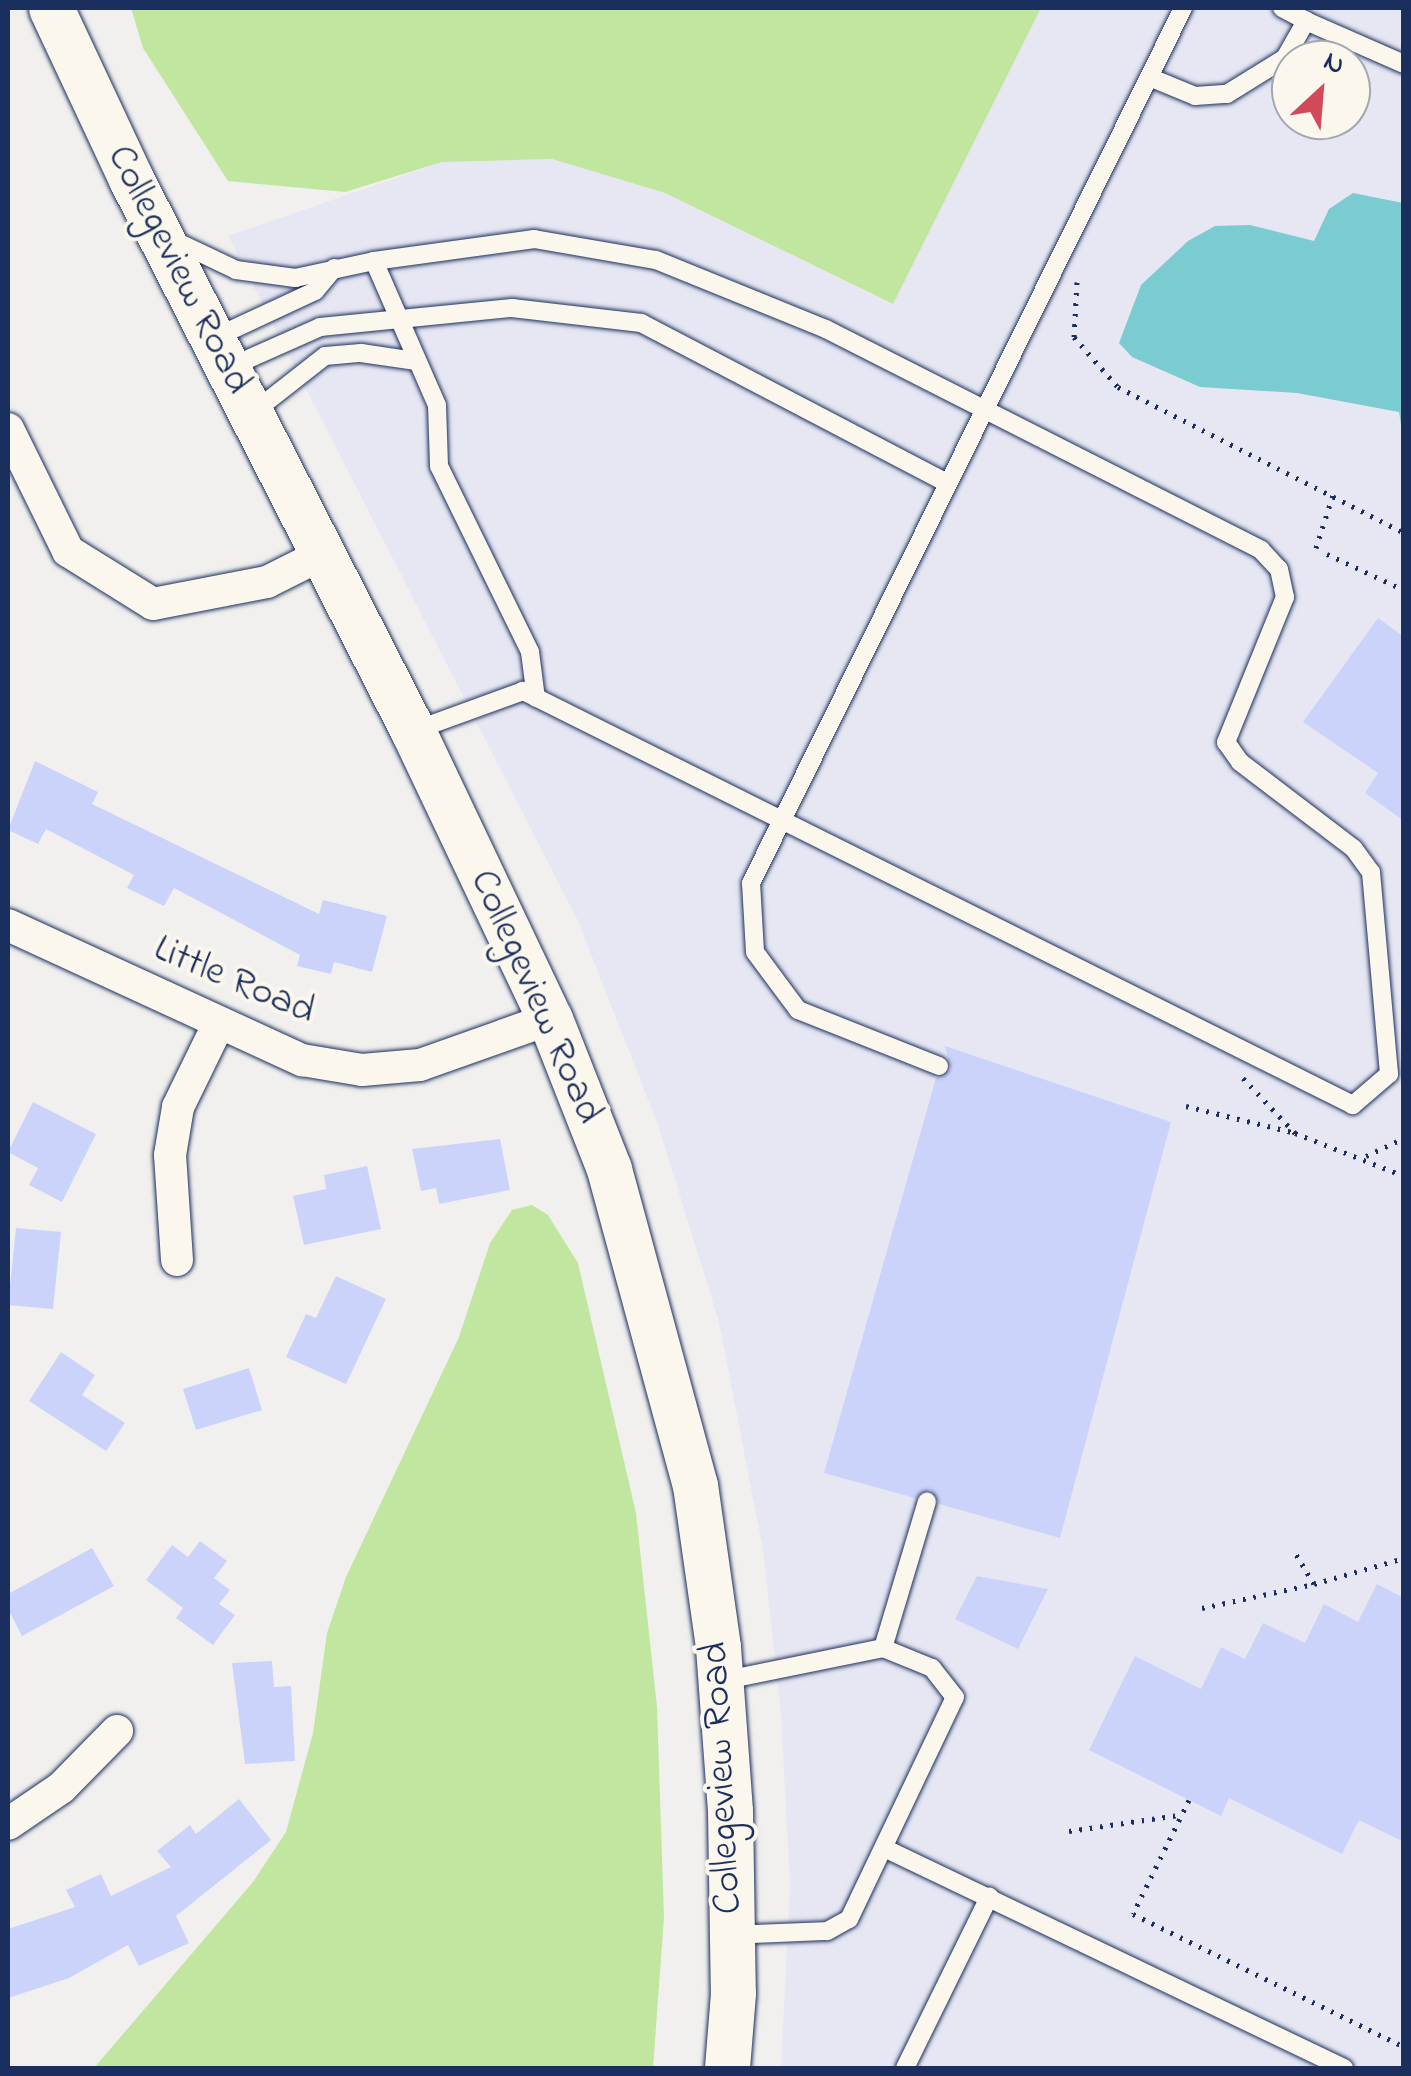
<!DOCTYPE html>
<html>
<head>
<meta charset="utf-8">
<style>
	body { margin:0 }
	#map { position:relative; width:1411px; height:2076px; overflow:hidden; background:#f1f0ef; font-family:"Indie Flower",sans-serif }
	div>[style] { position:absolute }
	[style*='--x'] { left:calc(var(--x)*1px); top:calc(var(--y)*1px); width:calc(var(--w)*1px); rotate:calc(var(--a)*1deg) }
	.built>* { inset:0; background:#e6e7f3 }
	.green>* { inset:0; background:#c0e6a0 }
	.water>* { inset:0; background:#7accd1 }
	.building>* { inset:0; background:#cbd3fb }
	.path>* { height:5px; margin-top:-2.5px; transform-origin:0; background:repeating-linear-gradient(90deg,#1b2f5e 0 2.5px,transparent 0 10.5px) }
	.roads { filter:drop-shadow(0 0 2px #1b2f5e) drop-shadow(0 0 2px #1b2f5e) }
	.lane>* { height:18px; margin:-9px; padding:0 9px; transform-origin:9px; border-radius:9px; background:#fbf7ec }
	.street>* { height:32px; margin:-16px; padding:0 16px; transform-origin:16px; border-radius:16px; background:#fbf7ec }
	.secondary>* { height:45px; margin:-22.5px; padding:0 22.5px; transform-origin:22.5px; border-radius:22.5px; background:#fbf7ec }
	span { translate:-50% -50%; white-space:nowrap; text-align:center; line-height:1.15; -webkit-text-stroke:8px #fbf7ec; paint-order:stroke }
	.street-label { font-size:40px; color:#1b2f5e }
	.frame { position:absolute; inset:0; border:10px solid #1b2f5e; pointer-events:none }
	.north { position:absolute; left:1271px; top:40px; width:100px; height:100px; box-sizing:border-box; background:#fbf7ec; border:2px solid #a1a7b3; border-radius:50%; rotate:26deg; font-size:28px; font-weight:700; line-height:40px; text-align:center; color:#1b2f5e }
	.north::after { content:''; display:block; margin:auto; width:35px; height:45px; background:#d1495b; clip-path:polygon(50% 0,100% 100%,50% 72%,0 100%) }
</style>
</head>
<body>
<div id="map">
	<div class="built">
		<div style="clip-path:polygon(evenodd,1041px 8px,1403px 8px,1403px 2068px,781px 2068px,790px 1884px,781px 1715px,763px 1550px,719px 1322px,658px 1125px,578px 921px,228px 236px,442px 162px,552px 159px,665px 193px,892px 304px,1041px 8px,1291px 60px,1351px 60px,1351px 120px,1291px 120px,1291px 60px)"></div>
	</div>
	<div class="green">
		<div style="clip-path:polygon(131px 8px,1041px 8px,893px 304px,665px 193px,552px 159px,442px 162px,345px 192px,228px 181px,143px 48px)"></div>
		<div style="clip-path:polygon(532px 1205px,548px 1215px,578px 1263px,636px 1513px,657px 1707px,664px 1917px,653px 2068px,94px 2068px,253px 1882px,286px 1832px,313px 1733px,327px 1633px,346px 1577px,459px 1337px,490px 1243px,512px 1210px)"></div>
	</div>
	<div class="water">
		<div style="clip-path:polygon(1353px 193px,1403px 203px,1403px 436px,1399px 412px,1297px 393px,1200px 387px,1132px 357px,1119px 343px,1141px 285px,1188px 241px,1215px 226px,1250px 225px,1314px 241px,1329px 209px)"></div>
	</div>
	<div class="building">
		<div style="clip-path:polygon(1378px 618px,1404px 637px,1404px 821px,1365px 793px,1378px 773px,1303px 722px)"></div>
		<div style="clip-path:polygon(35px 761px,98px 792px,92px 804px,319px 914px,323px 900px,387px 916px,372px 972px,334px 962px,331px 974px,297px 966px,300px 955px,174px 888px,164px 906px,127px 888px,134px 875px,46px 829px,38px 844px,8px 830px)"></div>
		<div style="clip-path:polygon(945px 1046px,1171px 1122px,1060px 1538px,939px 1504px,930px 1489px,915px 1498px,824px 1473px,936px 1078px,951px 1070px)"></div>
		<div style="clip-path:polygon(33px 1102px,96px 1134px,62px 1202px,29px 1185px,38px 1168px,8px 1152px)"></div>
		<div style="clip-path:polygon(500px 1139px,510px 1190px,439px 1204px,436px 1188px,421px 1191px,412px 1149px)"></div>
		<div style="clip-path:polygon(367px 1166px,381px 1229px,304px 1245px,293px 1196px,326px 1189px,324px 1175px)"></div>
		<div style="clip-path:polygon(16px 1228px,61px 1232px,53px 1309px,8px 1305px)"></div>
		<div style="clip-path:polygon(336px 1276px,386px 1299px,346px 1384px,286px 1357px,306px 1314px,316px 1318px)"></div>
		<div style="clip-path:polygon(61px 1352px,95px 1375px,82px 1395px,125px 1423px,106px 1451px,29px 1401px)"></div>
		<div style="clip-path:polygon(249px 1368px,262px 1410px,196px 1430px,183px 1389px)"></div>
		<div style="clip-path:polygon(200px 1541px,227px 1561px,214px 1578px,230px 1590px,219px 1604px,235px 1615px,213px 1645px,176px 1618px,183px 1608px,146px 1580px,172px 1545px,188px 1557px)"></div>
		<div style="clip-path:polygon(92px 1548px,114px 1586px,22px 1636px,8px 1609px,8px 1594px)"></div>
		<div style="clip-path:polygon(977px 1576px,1048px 1589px,1018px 1649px,955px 1619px)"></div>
		<div style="clip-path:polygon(1377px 1584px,1404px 1598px,1404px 1842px,1359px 1820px,1342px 1854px,1229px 1798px,1221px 1816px,1089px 1750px,1135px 1656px,1201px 1689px,1221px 1647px,1245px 1659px,1263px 1623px,1305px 1643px,1324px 1604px,1358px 1622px)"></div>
		<div style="clip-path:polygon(272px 1661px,274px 1687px,291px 1686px,295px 1761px,245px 1764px,232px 1663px)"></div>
		<div style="clip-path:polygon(239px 1799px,271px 1840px,176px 1916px,189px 1943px,139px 1966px,128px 1945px,69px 1978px,8px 1998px,8px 1929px,75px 1907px,66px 1890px,101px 1874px,111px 1896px,171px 1867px,157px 1851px,190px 1825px,196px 1834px)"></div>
	</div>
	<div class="path">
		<div style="--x:1077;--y:282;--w:55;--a:93.1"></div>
		<div style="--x:1074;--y:337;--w:67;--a:48.7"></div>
		<div style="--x:1118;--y:387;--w:321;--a:27"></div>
		<div style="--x:1316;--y:548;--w:56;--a:-72.2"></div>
		<div style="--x:1327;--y:554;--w:85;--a:25.1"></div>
		<div style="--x:1243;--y:1078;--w:76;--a:46.6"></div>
		<div style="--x:1295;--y:1133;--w:117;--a:21.5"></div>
		<div style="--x:1186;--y:1106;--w:109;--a:13.8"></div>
		<div style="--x:1366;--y:1156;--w:42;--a:-25.3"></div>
		<div style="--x:1314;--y:1584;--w:94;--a:-16.1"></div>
		<div style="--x:1202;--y:1608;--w:115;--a:-12.1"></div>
		<div style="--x:1314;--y:1584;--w:41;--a:-121"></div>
		<div style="--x:1189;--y:1800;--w:127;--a:116.2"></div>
		<div style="--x:1133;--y:1914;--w:302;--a:26.1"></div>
		<div style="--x:1069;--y:1831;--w:111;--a:-8.3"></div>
	</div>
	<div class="roads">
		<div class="lane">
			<div style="--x:1282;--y:8;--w:27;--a:28"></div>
			<div style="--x:1149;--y:77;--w:50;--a:22.4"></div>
			<div style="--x:1195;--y:96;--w:32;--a:-4"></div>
			<div style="--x:1227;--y:94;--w:68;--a:-31.8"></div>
			<div style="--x:1285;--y:58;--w:43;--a:-60.4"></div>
			<div style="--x:1306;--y:21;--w:107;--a:23.7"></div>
			<div style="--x:171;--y:239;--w:72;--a:25.5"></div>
			<div style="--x:236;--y:270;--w:60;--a:7.7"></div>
			<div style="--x:295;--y:278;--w:81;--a:-12.1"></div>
			<div style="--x:374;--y:261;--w:157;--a:66.4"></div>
			<div style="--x:437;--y:405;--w:61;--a:88.1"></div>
			<div style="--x:439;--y:466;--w:207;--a:63.9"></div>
			<div style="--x:530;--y:652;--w:46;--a:82.6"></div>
			<div style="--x:374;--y:261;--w:162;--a:-7.8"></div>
			<div style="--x:534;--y:239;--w:124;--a:9.8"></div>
			<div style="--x:656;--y:260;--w:183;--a:22.1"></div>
			<div style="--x:826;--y:329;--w:488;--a:26.9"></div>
			<div style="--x:1261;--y:550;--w:26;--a:47"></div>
			<div style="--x:1279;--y:569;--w:29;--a:78"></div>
			<div style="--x:1285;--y:597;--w:157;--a:112.1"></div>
			<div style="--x:1226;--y:742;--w:24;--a:55"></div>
			<div style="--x:1240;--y:762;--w:143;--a:37.3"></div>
			<div style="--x:1354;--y:849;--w:29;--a:54"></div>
			<div style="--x:1371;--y:872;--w:203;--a:84.9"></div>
			<div style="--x:1389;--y:1074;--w:48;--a:139.3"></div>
			<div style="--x:1353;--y:1105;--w:928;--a:-153.49"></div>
			<div style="--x:523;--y:691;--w:117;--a:160"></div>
			<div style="--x:212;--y:339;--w:114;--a:-25"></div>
			<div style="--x:315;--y:291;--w:30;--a:-50"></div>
			<div style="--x:228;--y:368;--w:101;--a:-24"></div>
			<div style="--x:320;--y:327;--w:193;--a:-5.7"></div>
			<div style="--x:512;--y:308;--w:130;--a:6.6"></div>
			<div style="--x:641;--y:323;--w:345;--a:27.6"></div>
			<div style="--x:251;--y:414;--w:94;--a:-38.1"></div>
			<div style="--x:325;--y:356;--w:36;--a:-5"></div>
			<div style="--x:361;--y:353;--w:56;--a:8.3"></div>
			<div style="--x:939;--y:1066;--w:152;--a:-158.3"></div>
			<div style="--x:798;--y:1010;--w:72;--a:-126.6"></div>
			<div style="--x:755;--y:952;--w:69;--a:-93.3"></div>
			<div style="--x:751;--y:883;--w:976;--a:-63.72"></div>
			<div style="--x:883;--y:1648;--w:153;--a:-73.3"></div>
			<div style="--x:721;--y:1681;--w:165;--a:-11.5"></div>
			<div style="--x:883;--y:1648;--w:53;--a:22.2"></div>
			<div style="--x:932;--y:1668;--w:37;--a:52"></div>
			<div style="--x:955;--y:1697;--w:246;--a:115.5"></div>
			<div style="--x:849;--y:1919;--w:25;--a:151"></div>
			<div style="--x:827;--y:1931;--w:95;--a:177.6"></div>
			<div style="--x:884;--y:1848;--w:510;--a:25.56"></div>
			<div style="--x:905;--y:2068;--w:191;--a:-63.8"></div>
		</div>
		<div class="street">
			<div style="--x:8;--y:429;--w:136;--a:63.8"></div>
			<div style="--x:68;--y:551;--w:100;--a:31.9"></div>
			<div style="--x:153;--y:604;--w:116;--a:-10.9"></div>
			<div style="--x:267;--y:582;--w:63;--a:-26.6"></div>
			<div style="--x:8;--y:925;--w:324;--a:24.7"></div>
			<div style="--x:302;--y:1060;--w:61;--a:9.5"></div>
			<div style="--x:362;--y:1070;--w:58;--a:-4.9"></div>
			<div style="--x:420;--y:1065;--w:138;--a:-19.5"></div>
			<div style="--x:177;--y:1260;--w:105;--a:-93.8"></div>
			<div style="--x:170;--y:1155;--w:49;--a:-80.5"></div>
			<div style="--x:178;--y:1107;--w:91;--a:-64"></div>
			<div style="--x:8;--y:1824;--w:64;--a:-34.2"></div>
			<div style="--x:61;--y:1788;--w:80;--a:-45.5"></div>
		</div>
		<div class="secondary">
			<div style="--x:51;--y:8;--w:189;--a:64.9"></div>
			<div style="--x:131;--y:179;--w:620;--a:62.94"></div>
			<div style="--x:413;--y:731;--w:319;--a:64.6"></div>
			<div style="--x:550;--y:1019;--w:161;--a:68.5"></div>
			<div style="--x:609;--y:1169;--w:327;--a:74.8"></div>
			<div style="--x:695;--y:1485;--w:164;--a:81.9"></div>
			<div style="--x:718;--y:1647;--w:164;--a:85.8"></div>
			<div style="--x:730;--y:1811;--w:182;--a:89.1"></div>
			<div style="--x:733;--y:1993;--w:75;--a:94.6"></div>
		</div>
	</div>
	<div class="street-label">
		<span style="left:178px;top:270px;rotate:63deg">Collegeview Road</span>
		<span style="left:234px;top:981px;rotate:23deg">Little Road</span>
		<span style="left:535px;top:997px;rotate:66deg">Collegeview Road</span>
		<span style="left:723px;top:1778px;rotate:-93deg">Collegeview Road</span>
	</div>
	<div class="frame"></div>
	<div class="north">N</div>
</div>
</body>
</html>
